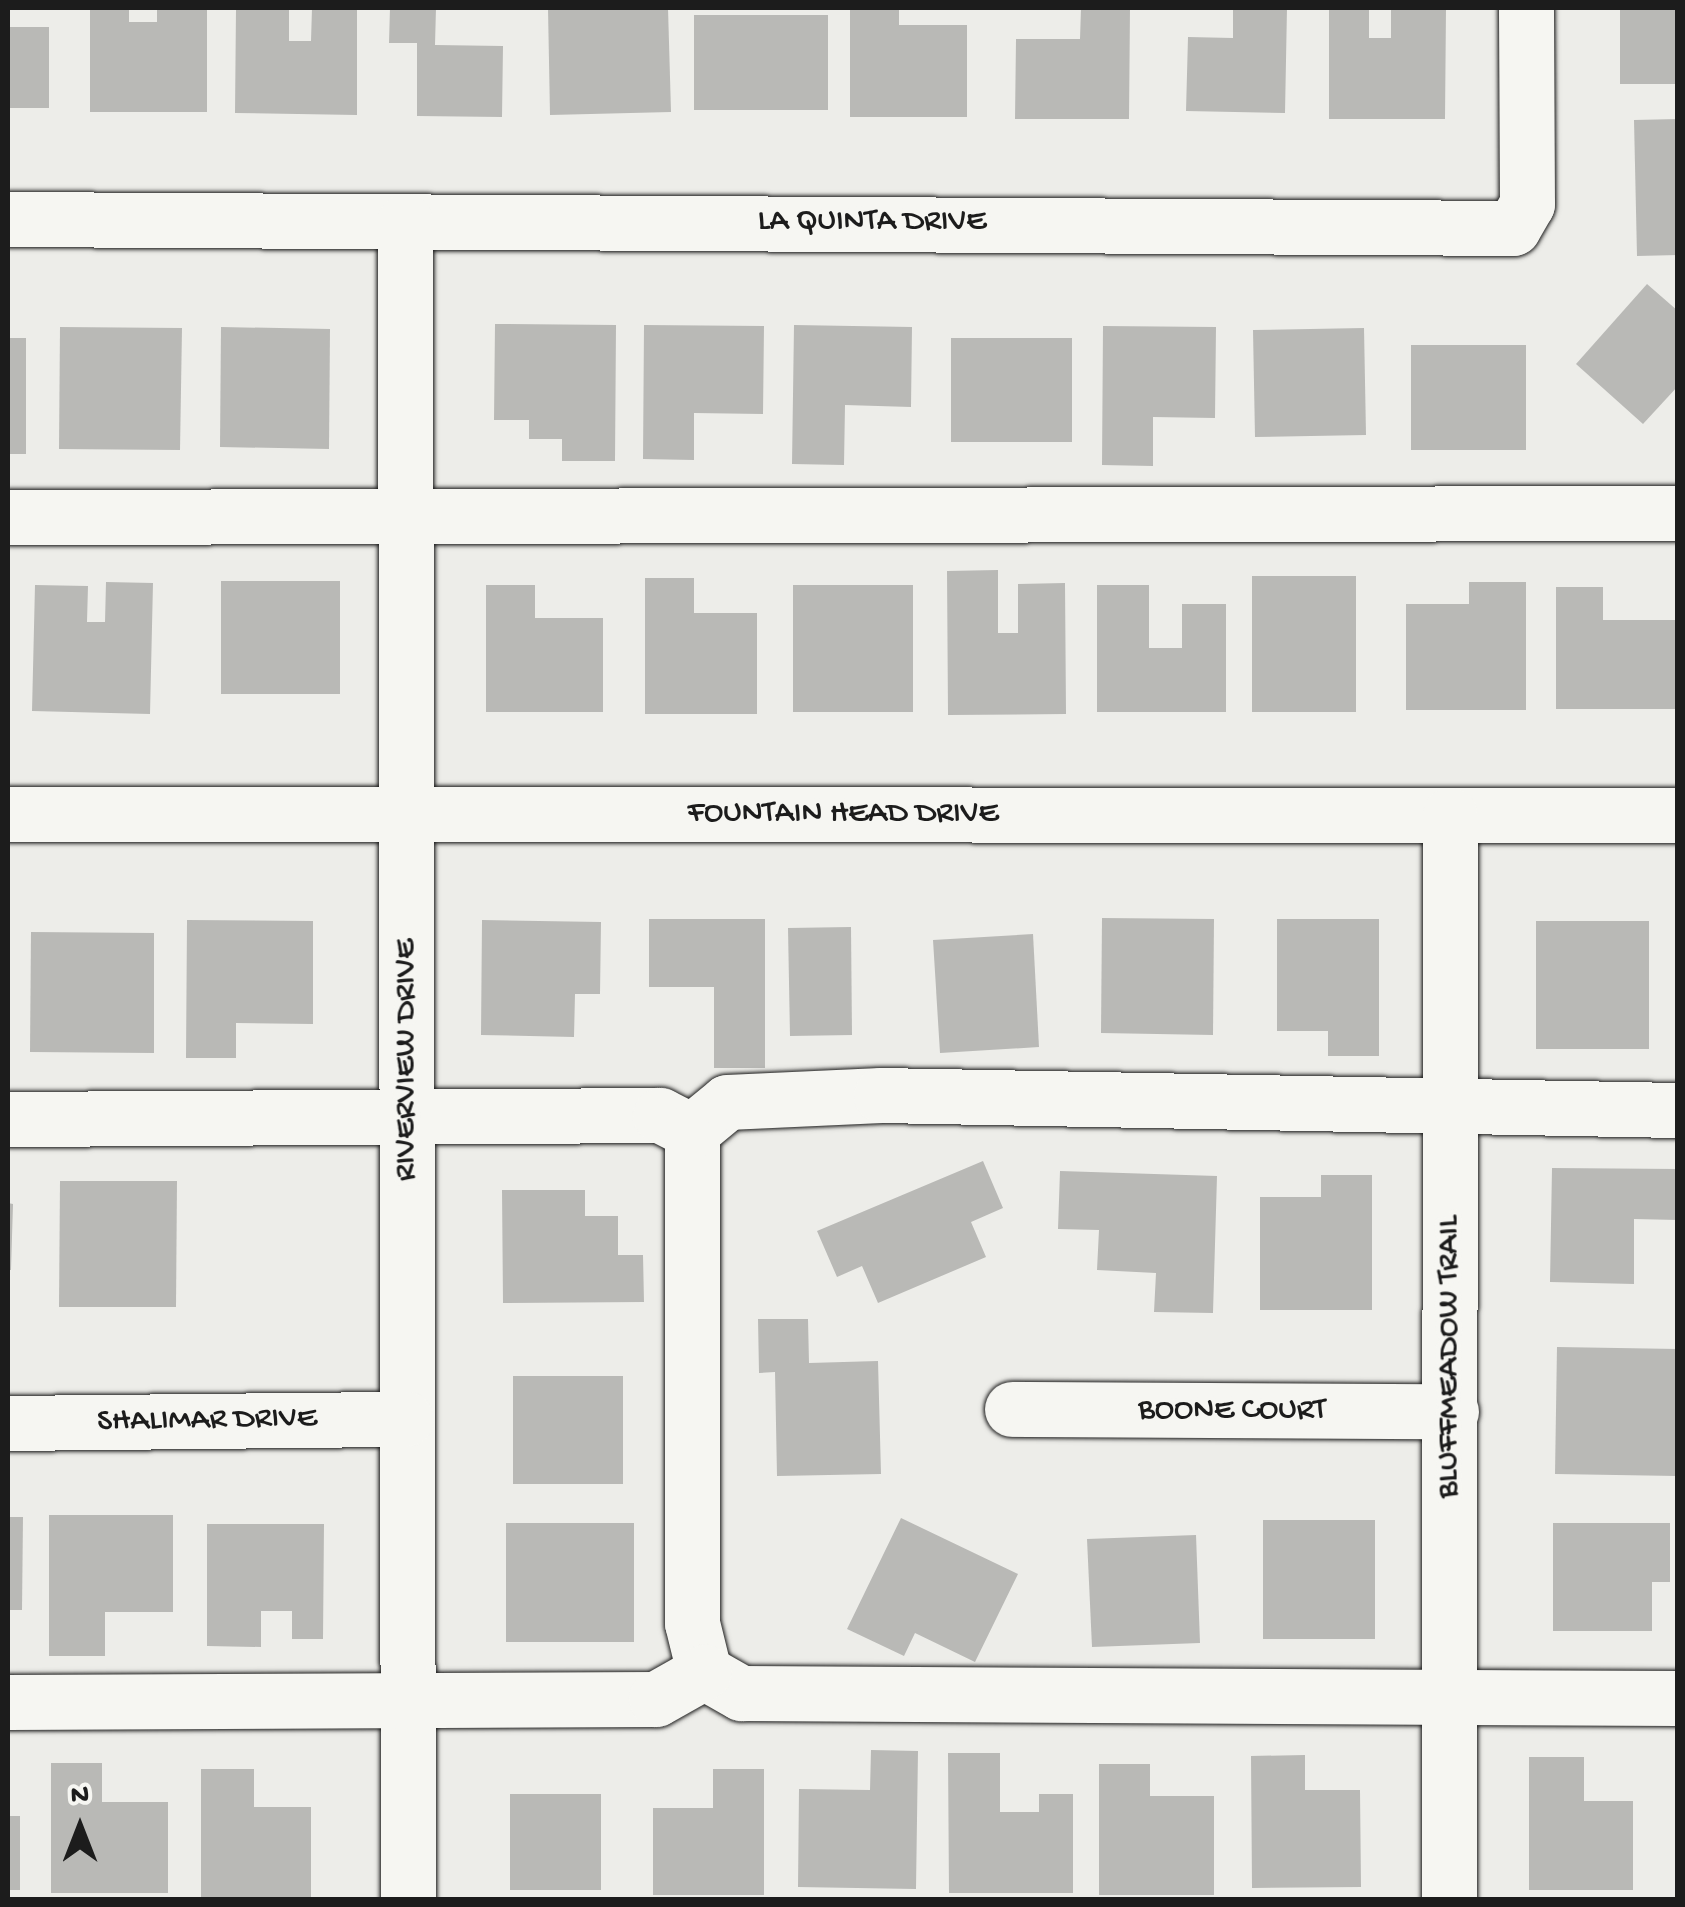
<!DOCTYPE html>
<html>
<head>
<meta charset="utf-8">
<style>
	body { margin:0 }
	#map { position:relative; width:1685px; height:1907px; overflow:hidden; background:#edede9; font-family:"Gochi Hand",sans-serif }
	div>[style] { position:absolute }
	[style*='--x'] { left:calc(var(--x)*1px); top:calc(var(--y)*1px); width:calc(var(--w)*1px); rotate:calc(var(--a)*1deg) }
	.building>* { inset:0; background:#b9b9b6 }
	.roads { filter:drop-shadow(0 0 2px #1c1c1c) drop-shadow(0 0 2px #1c1c1c) }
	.minor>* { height:55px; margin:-27.5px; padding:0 27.5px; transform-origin:27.5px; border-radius:27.5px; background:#f6f6f2 }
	span { translate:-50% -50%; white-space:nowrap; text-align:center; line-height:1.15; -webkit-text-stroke:10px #f6f6f2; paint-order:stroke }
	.street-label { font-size:32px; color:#1c1c1c }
	.frame { position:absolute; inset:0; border:10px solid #1c1c1c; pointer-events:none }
	.north { position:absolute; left:30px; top:1777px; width:100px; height:100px; -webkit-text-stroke:8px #f6f6f2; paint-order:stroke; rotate:0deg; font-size:28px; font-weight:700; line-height:40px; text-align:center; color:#1c1c1c }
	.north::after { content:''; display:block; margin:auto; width:35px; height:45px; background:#1c1c1c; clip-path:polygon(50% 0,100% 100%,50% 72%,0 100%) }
</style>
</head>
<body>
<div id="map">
	<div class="building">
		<div style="clip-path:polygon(90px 8px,129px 8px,129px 22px,157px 22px,157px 8px,207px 8px,207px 112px,90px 112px)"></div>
		<div style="clip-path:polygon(236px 8px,289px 8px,289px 41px,311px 41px,312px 8px,357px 8px,357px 115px,235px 113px)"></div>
		<div style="clip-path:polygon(390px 8px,436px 8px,435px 45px,503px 46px,502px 117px,417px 116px,417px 43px,389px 43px)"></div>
		<div style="clip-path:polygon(548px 8px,668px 8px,671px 112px,550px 115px)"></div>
		<div style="clip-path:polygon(850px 8px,899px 8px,899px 25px,967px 25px,967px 117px,850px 117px)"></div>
		<div style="clip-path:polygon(1081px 8px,1130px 8px,1129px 119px,1015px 119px,1016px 39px,1080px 39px)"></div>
		<div style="clip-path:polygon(1233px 8px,1287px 8px,1285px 113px,1186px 111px,1188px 37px,1233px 38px)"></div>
		<div style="clip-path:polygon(1329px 8px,1369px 8px,1369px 38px,1391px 38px,1391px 8px,1446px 8px,1445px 119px,1329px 119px)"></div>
		<div style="clip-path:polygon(1620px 8px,1678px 8px,1678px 84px,1620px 84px)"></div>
		<div style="clip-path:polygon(694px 15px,828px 15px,828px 110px,694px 110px)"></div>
		<div style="clip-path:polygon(8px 27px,49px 27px,49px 108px,8px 108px)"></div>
		<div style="clip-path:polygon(1678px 119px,1678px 255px,1637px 256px,1634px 120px)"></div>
		<div style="clip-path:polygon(1647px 284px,1678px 311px,1678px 386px,1643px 424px,1576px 364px)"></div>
		<div style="clip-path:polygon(495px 324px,616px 325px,615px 461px,562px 461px,562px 439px,529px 439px,529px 420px,494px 420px)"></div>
		<div style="clip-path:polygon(644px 325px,764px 326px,763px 414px,694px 413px,694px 460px,643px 459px)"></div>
		<div style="clip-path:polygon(794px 325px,912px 327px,911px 407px,845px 405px,844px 465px,792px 464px)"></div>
		<div style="clip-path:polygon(1103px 326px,1216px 327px,1215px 418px,1153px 417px,1153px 466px,1102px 465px)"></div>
		<div style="clip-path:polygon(60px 327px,182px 328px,180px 450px,59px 449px)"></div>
		<div style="clip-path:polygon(221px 327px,330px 329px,329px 449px,220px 447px)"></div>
		<div style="clip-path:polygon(1364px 328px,1366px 435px,1255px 437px,1253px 330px)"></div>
		<div style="clip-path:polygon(8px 338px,26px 338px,26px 454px,8px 454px)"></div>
		<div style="clip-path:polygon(951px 338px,1072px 338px,1072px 442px,951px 442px)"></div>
		<div style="clip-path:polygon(1411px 345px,1526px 345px,1526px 450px,1411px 450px)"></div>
		<div style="clip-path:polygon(998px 570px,998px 633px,1018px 633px,1018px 584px,1065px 583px,1066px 714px,948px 715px,947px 571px)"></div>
		<div style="clip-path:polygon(1252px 576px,1356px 576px,1356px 712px,1252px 712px)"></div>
		<div style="clip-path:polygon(645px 578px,694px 578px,694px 613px,757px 613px,757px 714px,645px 714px)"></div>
		<div style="clip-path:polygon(221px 581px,340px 581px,340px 694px,221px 694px)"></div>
		<div style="clip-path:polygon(106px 582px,153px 583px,150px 714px,32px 711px,35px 585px,88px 586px,87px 622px,105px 622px)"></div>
		<div style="clip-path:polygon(1469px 582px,1526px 582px,1526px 710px,1406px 710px,1406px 604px,1469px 604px)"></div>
		<div style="clip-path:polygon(486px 585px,535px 585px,535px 618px,603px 618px,603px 712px,486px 712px)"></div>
		<div style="clip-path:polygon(793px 585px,913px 585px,913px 712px,793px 712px)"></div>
		<div style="clip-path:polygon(1097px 585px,1149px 585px,1149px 648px,1182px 648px,1182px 604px,1226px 604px,1226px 712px,1097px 712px)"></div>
		<div style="clip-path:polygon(1556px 587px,1603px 587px,1603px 620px,1678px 620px,1678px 709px,1556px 709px)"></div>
		<div style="clip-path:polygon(1102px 918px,1214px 919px,1213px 1035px,1101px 1033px)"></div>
		<div style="clip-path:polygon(649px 919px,765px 919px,765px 1068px,714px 1068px,714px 987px,649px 987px)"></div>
		<div style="clip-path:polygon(1277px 919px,1379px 919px,1379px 1056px,1328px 1056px,1328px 1031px,1277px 1031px)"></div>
		<div style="clip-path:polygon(187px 920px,313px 921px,313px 1024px,236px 1023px,236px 1058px,186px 1058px)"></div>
		<div style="clip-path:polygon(482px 920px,601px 922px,600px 994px,575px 994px,574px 1037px,481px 1035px)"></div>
		<div style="clip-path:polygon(1536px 921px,1649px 921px,1649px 1049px,1536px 1049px)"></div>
		<div style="clip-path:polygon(851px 927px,852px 1035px,790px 1036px,788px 928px)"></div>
		<div style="clip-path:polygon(31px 932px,154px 933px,154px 1053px,30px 1052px)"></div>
		<div style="clip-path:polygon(1033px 934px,1039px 1047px,940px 1053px,933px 940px)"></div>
		<div style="clip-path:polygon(983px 1161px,1003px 1208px,971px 1222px,986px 1257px,878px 1303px,862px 1266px,837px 1277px,817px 1231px)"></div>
		<div style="clip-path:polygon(1552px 1168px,1678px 1169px,1678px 1220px,1634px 1219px,1634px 1284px,1550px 1282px)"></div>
		<div style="clip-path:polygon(1060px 1171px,1217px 1176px,1213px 1313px,1154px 1312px,1156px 1273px,1097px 1270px,1099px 1230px,1058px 1229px)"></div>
		<div style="clip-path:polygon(1321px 1175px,1372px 1175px,1372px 1310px,1260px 1310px,1260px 1197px,1321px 1197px)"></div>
		<div style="clip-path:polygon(60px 1181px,177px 1181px,176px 1307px,59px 1307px)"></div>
		<div style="clip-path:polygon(502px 1190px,585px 1190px,585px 1216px,618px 1216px,618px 1255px,643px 1255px,644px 1302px,503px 1303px)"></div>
		<div style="clip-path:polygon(8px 1203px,13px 1204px,11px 1270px,8px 1270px)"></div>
		<div style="clip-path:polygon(758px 1319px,808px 1319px,809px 1363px,878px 1361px,881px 1474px,777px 1476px,775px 1372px,759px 1373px)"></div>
		<div style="clip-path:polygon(1557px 1347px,1678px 1349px,1677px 1476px,1555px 1474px)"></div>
		<div style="clip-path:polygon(513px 1376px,623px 1376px,623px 1484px,513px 1484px)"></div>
		<div style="clip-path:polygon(49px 1515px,173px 1515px,173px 1612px,105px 1612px,105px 1656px,49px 1656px)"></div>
		<div style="clip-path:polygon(8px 1517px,23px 1517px,22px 1610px,8px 1610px)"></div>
		<div style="clip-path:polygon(901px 1518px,1018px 1574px,975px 1662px,915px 1633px,904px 1656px,847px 1629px)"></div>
		<div style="clip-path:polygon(1263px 1520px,1375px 1520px,1375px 1639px,1263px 1639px)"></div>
		<div style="clip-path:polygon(506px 1523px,634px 1523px,634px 1642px,506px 1642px)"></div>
		<div style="clip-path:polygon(1553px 1523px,1670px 1523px,1670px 1582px,1652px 1582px,1652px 1631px,1553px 1631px)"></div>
		<div style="clip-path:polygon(207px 1524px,324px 1524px,323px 1639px,292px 1639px,292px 1611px,261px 1611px,261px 1647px,207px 1646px)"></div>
		<div style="clip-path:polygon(1196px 1535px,1200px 1643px,1092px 1647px,1087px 1539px)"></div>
		<div style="clip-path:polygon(871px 1750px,918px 1751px,916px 1889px,798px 1887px,799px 1789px,870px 1790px)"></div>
		<div style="clip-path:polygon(948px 1753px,1000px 1753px,1000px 1812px,1039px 1812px,1039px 1794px,1073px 1794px,1073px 1893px,949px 1893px)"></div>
		<div style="clip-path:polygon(1305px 1755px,1305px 1790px,1360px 1790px,1361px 1887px,1252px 1888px,1251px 1756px)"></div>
		<div style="clip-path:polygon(1529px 1757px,1584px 1757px,1584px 1801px,1633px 1801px,1633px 1890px,1529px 1890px)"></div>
		<div style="clip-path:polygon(51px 1763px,102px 1763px,102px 1802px,168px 1802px,168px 1893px,51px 1893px)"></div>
		<div style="clip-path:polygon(1099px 1764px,1150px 1764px,1150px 1796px,1214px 1796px,1214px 1895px,1099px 1895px)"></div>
		<div style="clip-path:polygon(201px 1769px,254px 1769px,254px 1807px,311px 1807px,311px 1898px,201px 1898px)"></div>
		<div style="clip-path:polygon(713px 1769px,764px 1769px,764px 1895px,653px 1895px,653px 1808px,713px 1808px)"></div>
		<div style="clip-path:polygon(510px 1794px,601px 1794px,601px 1890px,510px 1890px)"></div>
		<div style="clip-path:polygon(8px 1816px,20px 1816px,20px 1890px,8px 1890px)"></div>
	</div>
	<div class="roads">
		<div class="minor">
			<div style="--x:8;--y:219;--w:1505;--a:0.34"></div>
			<div style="--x:1513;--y:228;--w:28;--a:-60"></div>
			<div style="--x:1527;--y:204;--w:196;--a:-90.3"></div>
			<div style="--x:405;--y:221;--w:1679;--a:89.9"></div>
			<div style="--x:8;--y:517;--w:1670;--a:-0.14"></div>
			<div style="--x:8;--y:814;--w:1670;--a:0.03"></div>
			<div style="--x:8;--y:1119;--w:652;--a:-0.35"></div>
			<div style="--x:660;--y:1115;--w:36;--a:27"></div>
			<div style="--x:692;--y:1131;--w:492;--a:90"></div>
			<div style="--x:692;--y:1623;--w:50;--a:76.2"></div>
			<div style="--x:704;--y:1672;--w:43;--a:29.6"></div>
			<div style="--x:741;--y:1693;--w:937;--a:0.31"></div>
			<div style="--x:692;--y:1131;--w:45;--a:-39.6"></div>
			<div style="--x:727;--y:1102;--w:154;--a:-2.6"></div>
			<div style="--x:881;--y:1095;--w:797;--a:1.08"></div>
			<div style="--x:1012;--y:1409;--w:439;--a:0.3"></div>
			<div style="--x:8;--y:1423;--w:398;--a:-0.6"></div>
			<div style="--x:8;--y:1702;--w:648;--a:-0.27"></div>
			<div style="--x:656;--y:1699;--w:55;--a:-29.4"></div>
			<div style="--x:1449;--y:1900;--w:1085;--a:-89.95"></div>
		</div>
	</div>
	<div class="street-label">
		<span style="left:872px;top:222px">LA QUINTA DRIVE</span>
		<span style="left:843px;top:814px">FOUNTAIN HEAD DRIVE</span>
		<span style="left:407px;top:1060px;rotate:-90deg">RIVERVIEW DRIVE</span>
		<span style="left:1450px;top:1357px;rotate:-90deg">BLUFFMEADOW TRAIL</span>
		<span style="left:1232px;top:1411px">BOONE COURT</span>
		<span style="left:207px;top:1421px;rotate:-1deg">SHALIMAR DRIVE</span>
	</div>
	<div class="frame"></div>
	<div class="north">N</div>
</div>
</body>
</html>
